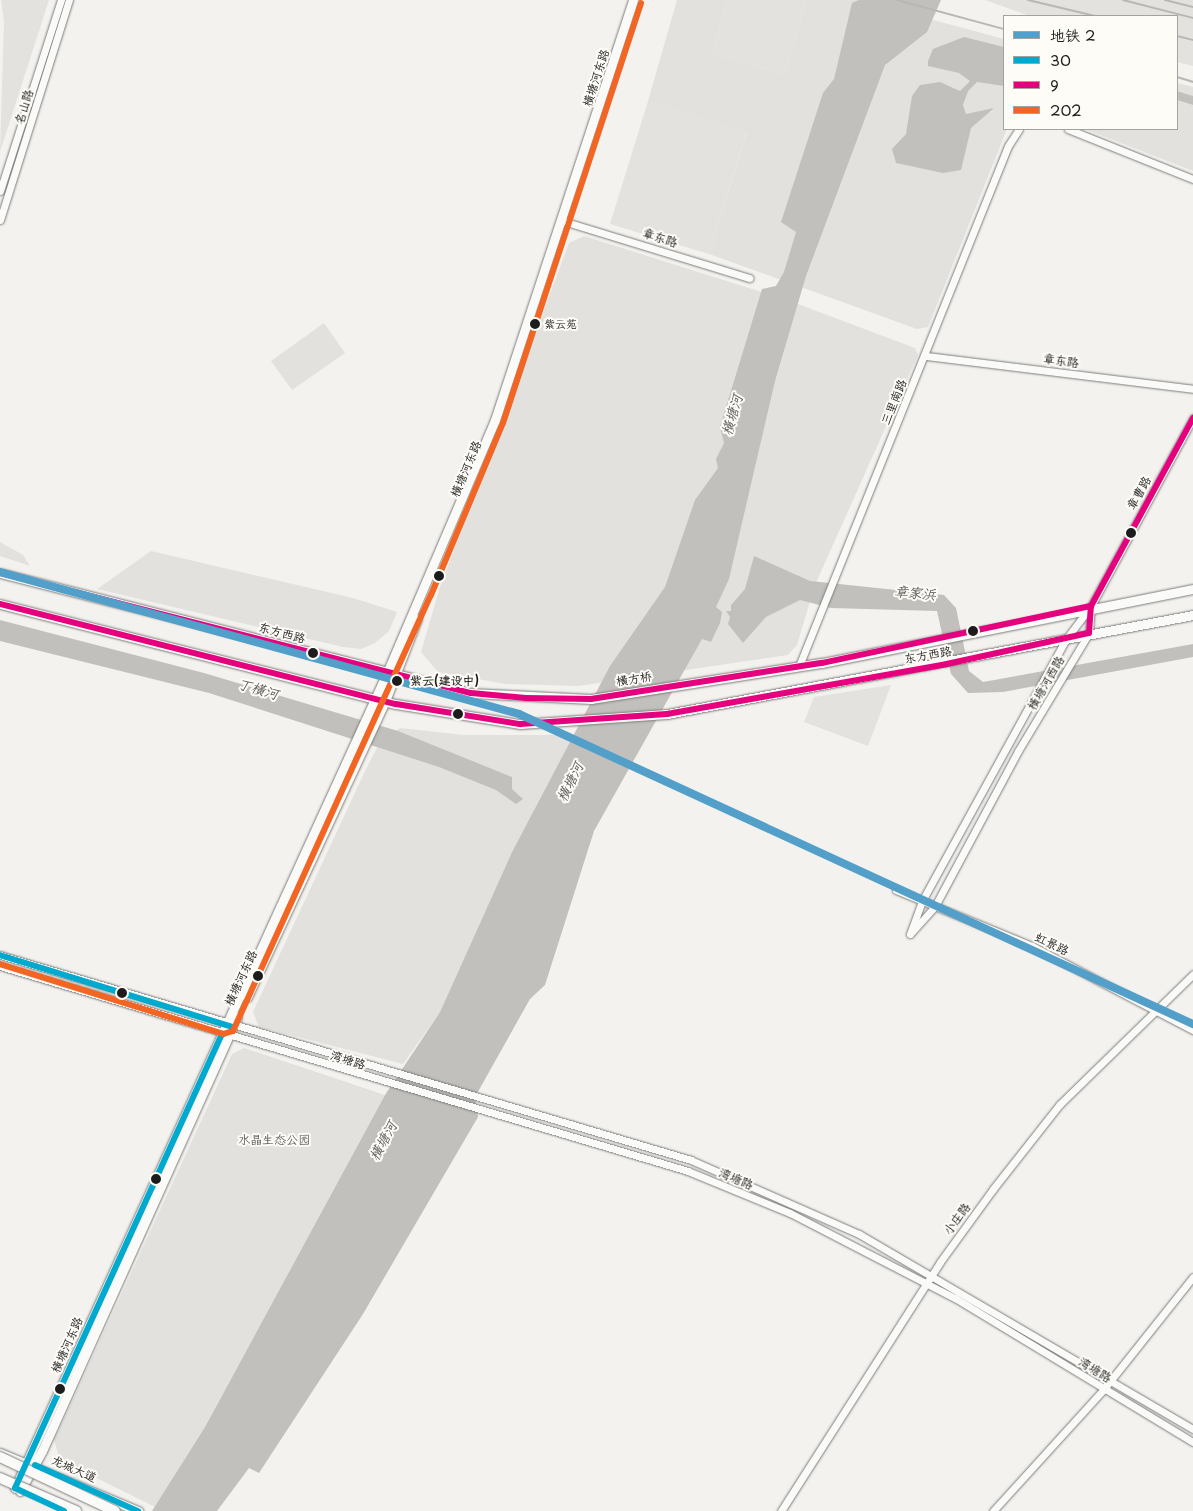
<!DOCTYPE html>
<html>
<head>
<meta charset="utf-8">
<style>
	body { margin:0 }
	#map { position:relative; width:1193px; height:1511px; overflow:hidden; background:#f3f2ef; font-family:"Playpen Sans","LXGW WenKai TC",sans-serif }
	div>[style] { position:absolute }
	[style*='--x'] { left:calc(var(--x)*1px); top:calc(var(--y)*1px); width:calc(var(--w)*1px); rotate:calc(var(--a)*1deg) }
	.built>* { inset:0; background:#e3e2de }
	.green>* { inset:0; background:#e2e1dd }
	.water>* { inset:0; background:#c1c0bc }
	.roads { filter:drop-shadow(0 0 1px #7d7c7b) drop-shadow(0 0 1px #7d7c7b) }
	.minor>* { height:7px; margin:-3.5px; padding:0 3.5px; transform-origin:3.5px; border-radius:3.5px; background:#fafaf8 }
	.major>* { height:9px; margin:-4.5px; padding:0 4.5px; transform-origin:4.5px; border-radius:4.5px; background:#fafaf8 }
	.rail>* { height:2px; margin:-1px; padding:0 1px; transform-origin:1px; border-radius:1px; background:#b8b7b6 }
	.bridges { filter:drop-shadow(0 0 1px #7d7c7b) drop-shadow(0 0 1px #7d7c7b) }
	.highway-bridge>* { height:10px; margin:-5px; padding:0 5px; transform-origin:5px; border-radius:5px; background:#fafaf8 }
	.bus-1>* { height:6px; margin:-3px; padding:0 3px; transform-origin:3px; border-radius:3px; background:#00a9ce }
	.bus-2>* { height:6px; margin:-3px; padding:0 3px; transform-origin:3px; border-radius:3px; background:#e5007d }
	.bus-3>* { height:6px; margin:-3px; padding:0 3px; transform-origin:3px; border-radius:3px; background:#f26522 }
	.metro-1>* { height:8px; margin:-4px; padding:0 4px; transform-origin:4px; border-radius:4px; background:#529fc9 }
	.dots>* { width:14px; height:14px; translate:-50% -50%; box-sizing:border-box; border:2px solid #fdfcf7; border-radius:50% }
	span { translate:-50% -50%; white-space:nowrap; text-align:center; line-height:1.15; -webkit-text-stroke:4px #fdfcf7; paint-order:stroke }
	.bus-label { font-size:11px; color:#1c1c1c }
	.left { translate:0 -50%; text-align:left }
	.street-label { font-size:12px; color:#1c1c1c }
	.stop-label { font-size:12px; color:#1c1c1c; font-weight:700 }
	.park-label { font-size:12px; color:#5c5c5b }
	.water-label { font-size:14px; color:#5c5c5a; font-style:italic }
	.legend { position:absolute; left:1003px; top:15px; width:175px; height:115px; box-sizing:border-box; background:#fdfcf7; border:1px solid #a3a29f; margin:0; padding:6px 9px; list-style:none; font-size:15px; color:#1c1c1c }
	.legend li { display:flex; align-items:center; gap:10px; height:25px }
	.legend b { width:25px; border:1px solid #a3a29f }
</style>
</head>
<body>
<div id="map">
	<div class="built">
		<div style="clip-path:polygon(1px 0,49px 0,0 152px,4px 22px)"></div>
		<div style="clip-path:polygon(727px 0,806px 0,785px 75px,712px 53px)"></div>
		<div style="clip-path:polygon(985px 0,1193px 0,1193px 66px,1177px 62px,1177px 16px,1030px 16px)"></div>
		<div style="clip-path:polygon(648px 101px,747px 131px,709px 254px,610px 224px)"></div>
		<div style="clip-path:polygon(891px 685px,868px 746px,804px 722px,814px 697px)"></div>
	</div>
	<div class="green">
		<div style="clip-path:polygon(677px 0,727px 0,712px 53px,785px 75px,806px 0,859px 0,1004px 39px,1007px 129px,928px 327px,917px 329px,709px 254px,747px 132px,648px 101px)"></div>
		<div style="clip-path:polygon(1177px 83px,1193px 87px,1193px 96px,1177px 91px)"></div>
		<div style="clip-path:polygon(1177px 100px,1193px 105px,1193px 171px,1085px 129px,1177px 129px)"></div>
		<div style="clip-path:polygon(584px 236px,790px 301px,915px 348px,918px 355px,815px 585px,797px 645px,788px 655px,578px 686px,505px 684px,438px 672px,421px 652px,440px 587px,569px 243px)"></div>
		<div style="clip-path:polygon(324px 323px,345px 353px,292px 390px,271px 361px)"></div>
		<div style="clip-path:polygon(0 542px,23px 555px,30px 566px,0 556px)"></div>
		<div style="clip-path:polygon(151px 551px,353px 598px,397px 612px,389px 631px,375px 643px,361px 649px,343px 647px,97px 589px)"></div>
		<div style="clip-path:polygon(400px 728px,464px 735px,574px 735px,512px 852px,440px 1012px,403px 1064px,259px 1027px,253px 1012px,366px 769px,381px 740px)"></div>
		<div style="clip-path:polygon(244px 1048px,385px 1095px,205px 1427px,155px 1507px,60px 1460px,54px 1440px,232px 1054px)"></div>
	</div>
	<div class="water">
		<div style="clip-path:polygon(859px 0,941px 0,927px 32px,885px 65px,806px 276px,775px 381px,729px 579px,716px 607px,722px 612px,720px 623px,711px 642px,702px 639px,594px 831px,545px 985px,530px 999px,475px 1097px,478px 1117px,363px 1314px,259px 1473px,249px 1468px,217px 1511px,152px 1511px,205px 1427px,385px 1095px,440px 1012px,512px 852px,610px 666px,665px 587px,695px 500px,718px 468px,716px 459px,724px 443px,720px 427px,762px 289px,776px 286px,784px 272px,796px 232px,781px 222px,823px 93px,834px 79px,852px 3px)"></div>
		<div style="clip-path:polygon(964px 37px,1004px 47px,1004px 86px,977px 82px,968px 91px,963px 105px,966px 114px,994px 108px,971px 128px,961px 170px,943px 173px,896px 163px,892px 149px,906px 134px,912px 96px,920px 85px,940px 82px,960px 91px,970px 81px,959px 73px,928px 66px,928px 61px,933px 49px)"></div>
		<div style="clip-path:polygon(1177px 91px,1193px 96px,1193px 105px,1177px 100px)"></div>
		<div style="clip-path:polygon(754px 556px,810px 581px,944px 595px,956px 608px,969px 671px,983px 682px,1193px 644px,1193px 657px,1003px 692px,968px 693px,951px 674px,937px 611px,831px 608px,800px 600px,766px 617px,743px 643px,728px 624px,730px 617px,726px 611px,731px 611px,731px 605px,745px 589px)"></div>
		<div style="clip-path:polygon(0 620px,204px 673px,398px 731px,512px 777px,512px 789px,523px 799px,516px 804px,496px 790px,439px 767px,209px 693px,0 641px)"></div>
	</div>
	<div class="roads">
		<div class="minor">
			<div style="--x:1068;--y:129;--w:135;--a:21.8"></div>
			<div style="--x:0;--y:191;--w:201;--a:-72.3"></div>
			<div style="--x:0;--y:220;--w:231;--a:-72.6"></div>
			<div style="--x:563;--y:221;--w:195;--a:17"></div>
			<div style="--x:926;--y:356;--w:269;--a:7"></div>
			<div style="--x:799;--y:666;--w:560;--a:-68.1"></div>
			<div style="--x:1008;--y:146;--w:20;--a:-57"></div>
			<div style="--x:896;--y:890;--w:147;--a:22.4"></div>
			<div style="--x:1032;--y:946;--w:182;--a:27.6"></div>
			<div style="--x:910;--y:934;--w:35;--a:-70"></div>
			<div style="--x:922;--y:901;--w:299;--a:-61.2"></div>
			<div style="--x:1066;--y:639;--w:41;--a:-52.9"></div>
			<div style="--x:1091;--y:606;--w:214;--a:-61.5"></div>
			<div style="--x:910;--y:934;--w:38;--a:-48"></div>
			<div style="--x:935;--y:906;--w:176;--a:-61.8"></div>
			<div style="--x:1018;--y:751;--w:138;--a:-59"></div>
			<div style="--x:1089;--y:633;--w:27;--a:-86"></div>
			<div style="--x:0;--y:955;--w:721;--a:16.52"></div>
			<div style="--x:691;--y:1160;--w:184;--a:23.8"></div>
			<div style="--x:859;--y:1234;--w:387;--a:30.3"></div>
			<div style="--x:0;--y:966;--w:718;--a:16.59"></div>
			<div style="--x:688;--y:1171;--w:110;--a:22.4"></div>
			<div style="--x:790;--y:1213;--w:186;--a:27.3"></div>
			<div style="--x:955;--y:1298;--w:278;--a:31.2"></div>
			<div style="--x:781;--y:1511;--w:295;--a:-57.4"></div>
			<div style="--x:940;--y:1262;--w:90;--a:-54"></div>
			<div style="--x:993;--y:1189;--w:108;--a:-51.8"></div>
			<div style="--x:1060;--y:1104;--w:186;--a:-44.3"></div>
			<div style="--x:993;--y:1511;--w:164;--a:-47.7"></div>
			<div style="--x:1103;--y:1390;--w:144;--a:-51.5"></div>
		</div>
		<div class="major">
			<div style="--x:0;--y:573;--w:486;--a:14.3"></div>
			<div style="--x:471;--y:693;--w:120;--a:2.9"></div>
			<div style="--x:591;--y:699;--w:234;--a:-8.9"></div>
			<div style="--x:822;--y:663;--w:378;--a:-11.3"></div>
			<div style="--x:0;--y:604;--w:408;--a:14.2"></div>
			<div style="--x:396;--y:704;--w:126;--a:9.2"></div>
			<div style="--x:520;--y:724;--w:147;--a:-3.9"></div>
			<div style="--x:667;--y:714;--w:535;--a:-10.66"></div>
			<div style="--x:247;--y:997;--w:327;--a:-65"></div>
			<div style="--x:385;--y:701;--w:88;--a:-68.7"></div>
			<div style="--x:0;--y:1453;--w:150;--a:22.8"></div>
			<div style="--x:15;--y:1488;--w:896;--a:-65.47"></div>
			<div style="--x:387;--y:673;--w:275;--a:-66.9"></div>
			<div style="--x:495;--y:420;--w:442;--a:-71.8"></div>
			<div style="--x:20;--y:1491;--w:46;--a:-61.2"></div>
			<div style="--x:42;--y:1451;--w:476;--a:-65.8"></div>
		</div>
	</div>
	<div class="rail">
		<div style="--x:897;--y:0;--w:111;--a:15.2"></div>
		<div style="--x:1028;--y:0;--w:69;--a:13.4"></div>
		<div style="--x:1123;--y:0;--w:72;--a:14.4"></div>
		<div style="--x:1165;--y:0;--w:29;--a:14"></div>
		<div style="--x:1177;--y:36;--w:16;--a:14"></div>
		<div style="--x:1177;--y:77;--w:17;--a:17"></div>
	</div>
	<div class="bridges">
		<div class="highway-bridge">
			<div style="--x:0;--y:1457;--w:127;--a:25.2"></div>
			<div style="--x:0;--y:1478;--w:83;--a:23.5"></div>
		</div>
	</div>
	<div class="bus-1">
		<div style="--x:0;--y:955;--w:243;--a:17.2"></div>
		<div style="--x:35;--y:1465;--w:113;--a:24.1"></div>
		<div style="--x:15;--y:1488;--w:499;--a:-65.5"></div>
		<div style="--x:15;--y:1488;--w:54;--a:25.1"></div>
	</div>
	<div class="bus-2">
		<div style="--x:0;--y:573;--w:486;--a:14.3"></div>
		<div style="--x:471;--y:693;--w:55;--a:5.2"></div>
		<div style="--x:526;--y:698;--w:65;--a:0.9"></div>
		<div style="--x:591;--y:699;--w:234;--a:-8.9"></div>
		<div style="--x:822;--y:663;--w:275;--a:-12"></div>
		<div style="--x:0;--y:604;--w:408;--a:14.2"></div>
		<div style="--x:396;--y:704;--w:126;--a:9.2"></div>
		<div style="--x:520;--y:724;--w:147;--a:-3.9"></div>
		<div style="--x:667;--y:714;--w:279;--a:-10.1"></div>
		<div style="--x:942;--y:665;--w:150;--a:-12.3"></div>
		<div style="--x:1089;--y:633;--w:27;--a:-86"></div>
		<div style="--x:1091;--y:606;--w:214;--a:-61.5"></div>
	</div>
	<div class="bus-3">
		<div style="--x:0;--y:964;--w:234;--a:17.4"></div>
		<div style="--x:223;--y:1034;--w:10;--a:-17"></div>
		<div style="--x:233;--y:1031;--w:479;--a:-65.6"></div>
		<div style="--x:431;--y:595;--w:186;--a:-67.3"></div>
		<div style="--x:503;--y:423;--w:442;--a:-71.8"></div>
	</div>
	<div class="metro-1">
		<div style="--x:0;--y:572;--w:538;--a:15.3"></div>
		<div style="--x:519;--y:714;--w:742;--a:24.7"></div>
	</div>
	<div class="dots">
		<div style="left:535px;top:324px;background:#1c1c1c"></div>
		<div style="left:1131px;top:533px;background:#1c1c1c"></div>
		<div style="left:439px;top:576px;background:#1c1c1c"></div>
		<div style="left:973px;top:631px;background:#1c1c1c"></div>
		<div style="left:313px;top:653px;background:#1c1c1c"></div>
		<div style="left:397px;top:681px;background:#1c1c1c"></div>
		<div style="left:458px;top:714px;background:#1c1c1c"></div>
		<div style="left:258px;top:976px;background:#1c1c1c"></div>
		<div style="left:122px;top:993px;background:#1c1c1c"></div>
		<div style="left:156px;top:1179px;background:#1c1c1c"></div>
		<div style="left:60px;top:1389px;background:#1c1c1c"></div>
	</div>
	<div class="bus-label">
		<span class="left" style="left:544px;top:324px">紫云苑</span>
	</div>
	<div class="street-label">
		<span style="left:596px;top:78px;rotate:-72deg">横塘河东路</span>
		<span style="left:24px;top:107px;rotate:-73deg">名山路</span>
		<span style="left:660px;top:238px;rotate:17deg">章东路</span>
		<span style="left:1061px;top:361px;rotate:7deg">章东路</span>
		<span style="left:894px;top:402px;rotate:-68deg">三里南路</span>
		<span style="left:466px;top:469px;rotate:-67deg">横塘河东路</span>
		<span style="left:1139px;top:493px;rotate:-61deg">章曹路</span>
		<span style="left:282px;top:633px;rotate:15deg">东方西路</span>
		<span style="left:928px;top:655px;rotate:-10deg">东方西路</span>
		<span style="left:634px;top:679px;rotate:-9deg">横方桥</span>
		<span style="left:1046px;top:683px;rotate:-60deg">横塘河西路</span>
		<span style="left:1052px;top:944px;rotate:26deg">虹景路</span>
		<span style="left:241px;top:978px;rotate:-65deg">横塘河东路</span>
		<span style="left:348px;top:1060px;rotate:17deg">湾塘路</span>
		<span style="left:736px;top:1179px;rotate:22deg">湾塘路</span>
		<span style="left:957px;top:1219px;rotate:-54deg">小庄路</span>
		<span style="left:67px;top:1345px;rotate:-66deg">横塘河东路</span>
		<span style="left:1095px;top:1370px;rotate:31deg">湾塘路</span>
		<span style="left:74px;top:1469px;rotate:24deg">龙城大道</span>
	</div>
	<div class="stop-label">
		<span class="left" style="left:410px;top:681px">紫云(建设中)</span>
	</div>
	<div class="park-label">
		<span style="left:274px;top:1140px">水晶生态公园</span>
	</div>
	<div class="water-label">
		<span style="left:732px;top:415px;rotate:-74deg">横塘河</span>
		<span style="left:915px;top:593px;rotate:5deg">章家浜</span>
		<span style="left:258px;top:689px;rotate:16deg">丁横河</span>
		<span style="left:570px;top:782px;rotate:-64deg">横塘河</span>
		<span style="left:383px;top:1141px;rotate:-62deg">横塘河</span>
	</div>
	<ul class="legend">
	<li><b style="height:6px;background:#529fc9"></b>地铁 2</li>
	<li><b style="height:6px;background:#00a9ce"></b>30</li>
	<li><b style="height:6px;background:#e5007d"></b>9</li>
	<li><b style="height:6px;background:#f26522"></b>202</li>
	</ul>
</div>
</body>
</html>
